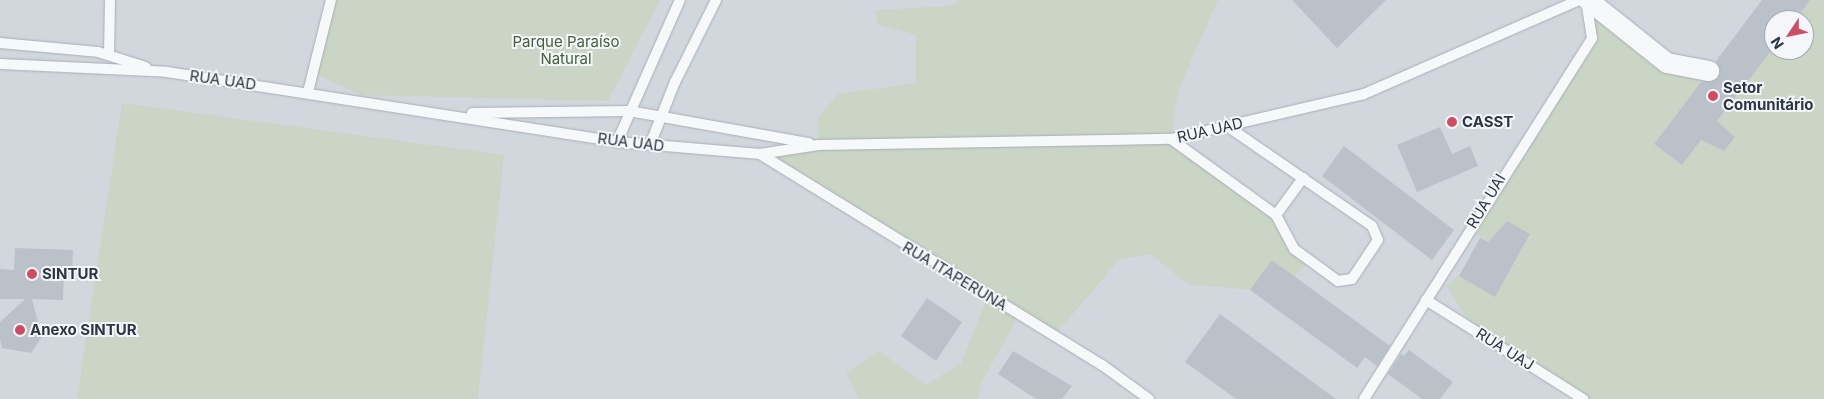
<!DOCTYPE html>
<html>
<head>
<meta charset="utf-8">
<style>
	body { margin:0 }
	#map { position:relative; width:1824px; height:399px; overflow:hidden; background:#e4e7ec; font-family:Inter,sans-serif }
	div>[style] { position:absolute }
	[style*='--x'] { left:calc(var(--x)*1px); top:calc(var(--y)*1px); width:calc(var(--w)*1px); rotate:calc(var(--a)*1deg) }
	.built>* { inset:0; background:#d2d7de }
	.green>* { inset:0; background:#cad5c5 }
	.building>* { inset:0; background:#bbc1c9 }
	.roads { filter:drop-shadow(0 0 1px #a9aeb6) drop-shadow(0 0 1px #a9aeb6) }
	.service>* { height:10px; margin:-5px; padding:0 5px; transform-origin:5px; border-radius:5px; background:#f7f8fa }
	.minor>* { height:20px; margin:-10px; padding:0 10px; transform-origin:10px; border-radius:10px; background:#f7f8fa }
	.dots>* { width:14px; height:14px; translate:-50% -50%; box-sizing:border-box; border:2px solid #f4f6f9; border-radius:50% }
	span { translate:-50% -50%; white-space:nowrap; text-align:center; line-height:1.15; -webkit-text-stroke:4px #f4f6f9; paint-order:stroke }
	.park-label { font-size:15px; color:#426039 }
	.street-label { font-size:15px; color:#2c3644 }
	.poi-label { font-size:15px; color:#2c3644; font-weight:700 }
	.left { translate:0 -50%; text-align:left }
	.north { position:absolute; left:1764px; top:10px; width:50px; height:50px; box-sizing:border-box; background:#f4f6f9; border:1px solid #a4a9b1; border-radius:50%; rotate:236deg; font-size:14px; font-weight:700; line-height:20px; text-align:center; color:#2c3644 }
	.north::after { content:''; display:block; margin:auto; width:18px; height:22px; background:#cd4d65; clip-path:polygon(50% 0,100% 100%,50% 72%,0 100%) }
</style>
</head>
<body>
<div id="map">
	<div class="built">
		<div style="clip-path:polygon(evenodd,0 0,1824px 0,1824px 399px,0 399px,0 0,1774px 20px,1804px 20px,1804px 50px,1774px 50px,1774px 20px)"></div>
	</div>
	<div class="green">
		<div style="clip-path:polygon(331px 0,660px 0,608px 101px,361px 95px,313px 73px)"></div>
		<div style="clip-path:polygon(960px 0,1218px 0,1178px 91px,1171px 139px,1276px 215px,1284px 237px,1310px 261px,1294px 276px,1272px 260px,1250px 290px,1188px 284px,1150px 254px,1119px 260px,1054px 336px,1019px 315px,983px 380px,977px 399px,859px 399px,846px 373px,879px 351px,926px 385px,961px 363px,988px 295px,760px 154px,818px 145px,818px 117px,838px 94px,916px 83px,916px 35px,877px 24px,876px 10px,951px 6px)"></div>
		<div style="clip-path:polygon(1585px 0,1667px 63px,1709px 71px,1654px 144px,1682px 165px,1701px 140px,1724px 151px,1717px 121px,1774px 47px,1804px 50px,1804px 20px,1795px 20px,1810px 0,1824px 0,1824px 399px,1583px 399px,1488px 338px,1462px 312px,1446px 285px,1459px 276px,1495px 296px,1530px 234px,1507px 221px,1488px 242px,1469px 229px,1592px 38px)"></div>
		<div style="clip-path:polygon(122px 103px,504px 155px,478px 399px,77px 399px)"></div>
	</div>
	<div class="building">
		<div style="clip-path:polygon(1292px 0,1386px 0,1337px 48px)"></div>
		<div style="clip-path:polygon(1762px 0,1810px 0,1795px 20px,1774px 20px,1774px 47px,1717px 121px,1735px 137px,1724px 151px,1701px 140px,1682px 165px,1654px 144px,1701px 82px,1718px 78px,1720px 68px,1716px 61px)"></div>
		<div style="clip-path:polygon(1440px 127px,1452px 154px,1470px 146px,1478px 166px,1417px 192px,1397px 145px)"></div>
		<div style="clip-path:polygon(1344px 146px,1454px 230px,1432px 260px,1322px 176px)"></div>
		<div style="clip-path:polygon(1507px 221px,1530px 234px,1495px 297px,1459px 276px,1480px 238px,1488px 242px)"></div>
		<div style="clip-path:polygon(15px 248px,73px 250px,72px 274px,64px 274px,63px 300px,32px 299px,42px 337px,31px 353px,2px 348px,0 339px,0 322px,25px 299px,0 299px,0 269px,14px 270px)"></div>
		<div style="clip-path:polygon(1272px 260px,1390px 346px,1377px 366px,1365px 357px,1357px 368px,1250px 290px)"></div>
		<div style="clip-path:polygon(927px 298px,962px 322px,936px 361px,901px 336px)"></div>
		<div style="clip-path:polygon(1220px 314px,1336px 399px,1236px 399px,1185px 362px)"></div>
		<div style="clip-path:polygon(1409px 350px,1453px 382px,1440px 399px,1422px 399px,1388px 374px,1401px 354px,1404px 356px)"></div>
		<div style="clip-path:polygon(1013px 351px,1072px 386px,1062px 399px,1036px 399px,998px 374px)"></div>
	</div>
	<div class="roads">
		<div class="service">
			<div style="--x:0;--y:43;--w:98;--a:5.2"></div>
			<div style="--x:98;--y:52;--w:50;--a:17.4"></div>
			<div style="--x:109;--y:55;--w:55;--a:-89"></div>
			<div style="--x:0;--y:64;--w:167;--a:2.7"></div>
			<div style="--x:167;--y:72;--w:455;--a:8.8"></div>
			<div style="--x:617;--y:142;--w:144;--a:4.8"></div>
			<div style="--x:760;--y:154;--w:59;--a:-8.8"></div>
			<div style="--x:818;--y:145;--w:353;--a:-1"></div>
			<div style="--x:1171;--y:139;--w:198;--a:-13.1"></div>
			<div style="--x:1364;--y:94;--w:235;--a:-23.6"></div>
			<div style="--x:308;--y:92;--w:95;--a:-76"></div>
			<div style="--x:472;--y:113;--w:157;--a:-0.7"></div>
			<div style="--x:629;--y:111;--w:183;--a:10.1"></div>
			<div style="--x:1171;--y:139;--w:130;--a:35.9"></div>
			<div style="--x:1276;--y:215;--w:38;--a:62"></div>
			<div style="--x:1294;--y:249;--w:54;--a:36"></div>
			<div style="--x:1338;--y:281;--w:14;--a:-8"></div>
			<div style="--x:1352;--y:279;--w:47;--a:-56.3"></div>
			<div style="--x:1378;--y:240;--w:15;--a:-113"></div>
			<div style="--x:1372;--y:226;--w:176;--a:-145.4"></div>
			<div style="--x:617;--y:142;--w:155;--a:-66.1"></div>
			<div style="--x:650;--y:145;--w:68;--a:-68.4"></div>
			<div style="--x:675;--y:82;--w:92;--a:-63.4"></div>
			<div style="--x:760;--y:154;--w:402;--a:31.7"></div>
			<div style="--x:1102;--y:365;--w:58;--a:35.9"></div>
			<div style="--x:1276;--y:215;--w:46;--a:-53.9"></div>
			<div style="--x:1426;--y:300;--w:186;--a:32.2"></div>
			<div style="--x:1364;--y:399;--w:427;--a:-57.7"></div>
			<div style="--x:1592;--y:38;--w:37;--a:-99"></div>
		</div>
		<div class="minor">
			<div style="--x:1588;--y:0;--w:101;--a:38.6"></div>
			<div style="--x:1667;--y:63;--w:43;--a:10.8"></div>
		</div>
	</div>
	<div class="dots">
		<div style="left:1713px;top:96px;background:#cd4d65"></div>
		<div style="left:1452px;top:122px;background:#cd4d65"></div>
		<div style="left:32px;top:274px;background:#cd4d65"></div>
		<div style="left:20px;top:330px;background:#cd4d65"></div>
	</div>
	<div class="park-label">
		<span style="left:566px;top:50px">Parque Paraíso<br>Natural</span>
	</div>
	<div class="street-label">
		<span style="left:223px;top:80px;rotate:8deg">RUA UAD</span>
		<span style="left:1210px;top:130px;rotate:-13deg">RUA UAD</span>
		<span style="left:631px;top:142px;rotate:7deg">RUA UAD</span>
		<span style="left:1486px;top:201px;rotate:-59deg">RUA UAI</span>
		<span style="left:955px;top:276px;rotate:31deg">RUA ITAPERUNA</span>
		<span style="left:1505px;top:349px;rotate:32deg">RUA UAJ</span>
	</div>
	<div class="poi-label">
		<span class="left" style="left:1723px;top:96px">Setor<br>Comunitário</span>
		<span class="left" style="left:1462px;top:122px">CASST</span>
		<span class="left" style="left:42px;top:274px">SINTUR</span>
		<span class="left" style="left:30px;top:330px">Anexo SINTUR</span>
	</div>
	<div class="north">N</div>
</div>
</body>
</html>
